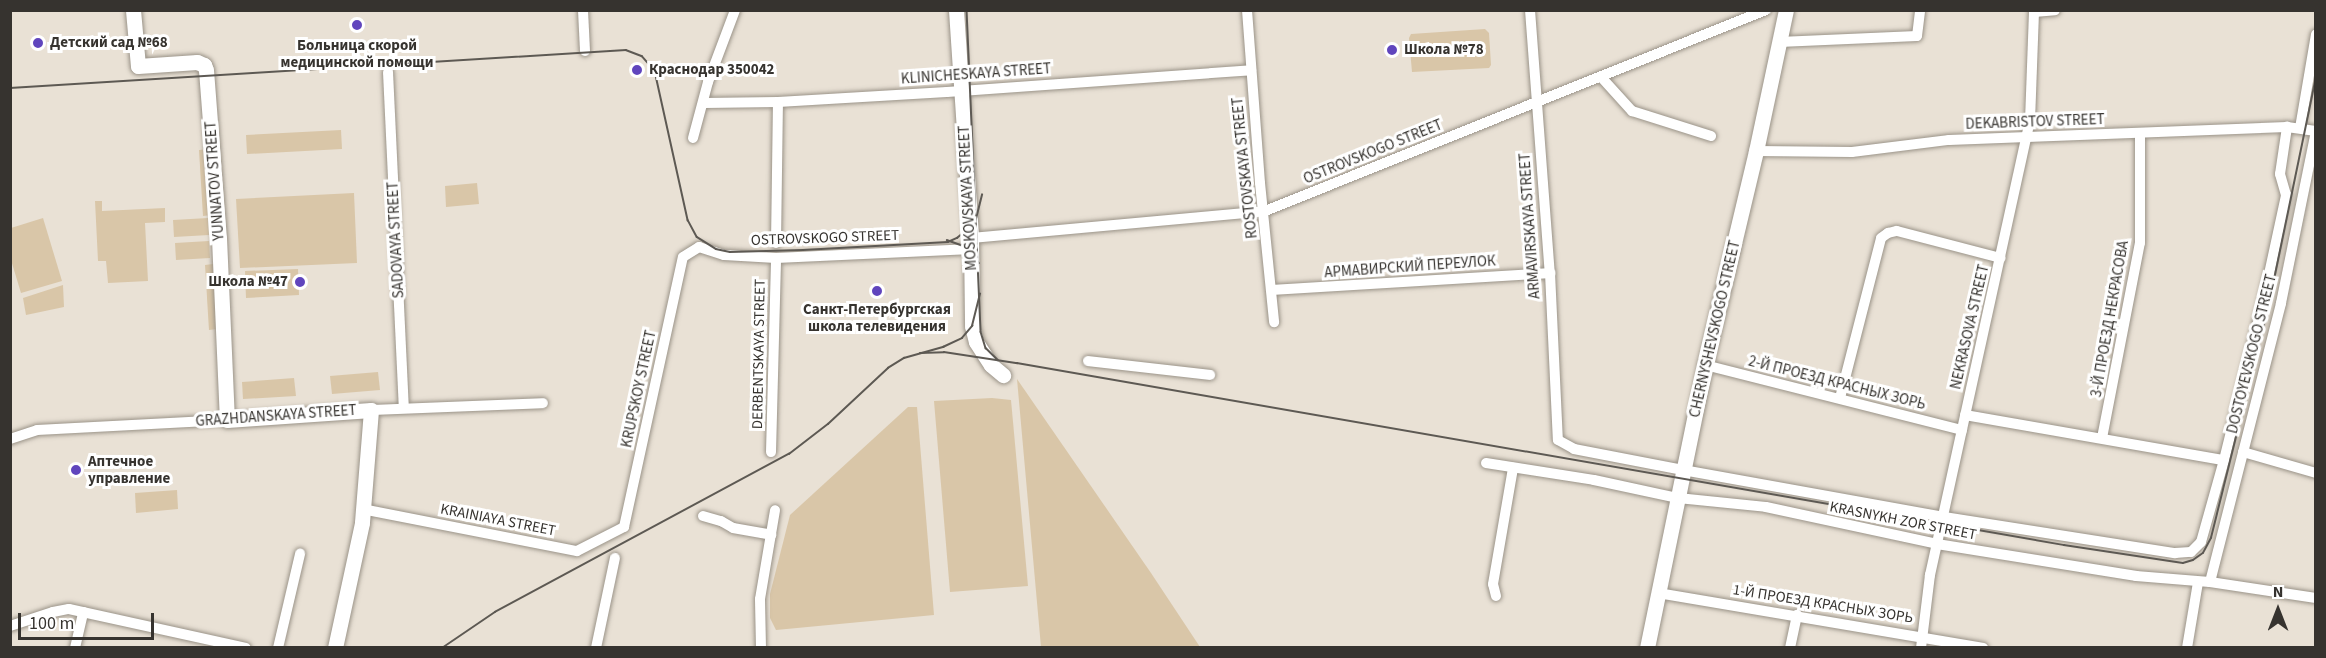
<!DOCTYPE html>
<html>
<head>
<meta charset="utf-8">
<style>
	body { margin:0 }
	#map { position:relative; width:2326px; height:658px; overflow:hidden; background:#e9e1d5; font-family:"Source Sans 3",sans-serif }
	div>[style] { position:absolute }
	[style*='--x'] { left:calc(var(--x)*1px); top:calc(var(--y)*1px); width:calc(var(--w)*1px); rotate:calc(var(--a)*1deg) }
	.green>* { inset:0; background:#d9c6a8 }
	.roads { filter:drop-shadow(0 0 2px #9a9388) drop-shadow(0 0 2px #9a9388) }
	.street>* { height:10px; margin:-5px; padding:0 5px; transform-origin:5px; border-radius:5px; background:#fff }
	.secondary>* { height:15px; margin:-7.5px; padding:0 7.5px; transform-origin:7.5px; border-radius:7.5px; background:#fff }
	.tram>* { height:1.5px; margin:-0.75px; padding:0 0.75px; transform-origin:0.75px; border-radius:0.75px; background:#5d5953 }
	.dots>* { width:16px; height:16px; translate:-50% -50%; box-sizing:border-box; border:3px solid #fff; border-radius:50% }
	span { translate:-50% -50%; white-space:nowrap; text-align:center; line-height:1.15; -webkit-text-stroke:6px #fff; paint-order:stroke }
	.poi-label { font-size:15px; color:#36332f; font-weight:700 }
	.left { translate:0 -50%; text-align:left }
	.right { translate:-100% -50%; text-align:right }
	.street-label { font-size:15px; color:#36332f }
	.frame { position:absolute; inset:0; border:12px solid #36332f; pointer-events:none }
	.north { position:absolute; left:2248px; top:580px; width:60px; height:60px; -webkit-text-stroke:4px #fff; paint-order:stroke; rotate:0deg; font-size:16px; font-weight:700; line-height:24px; text-align:center; color:#36332f }
	.north::after { content:''; display:block; margin:auto; width:21px; height:27px; background:#36332f; clip-path:polygon(50% 0,100% 100%,50% 72%,0 100%) }
	.scale { position:absolute; left:18px; top:613px; width:136px; height:27px; box-sizing:border-box; border:3px solid #36332f; border-top:0; padding-left:8px; font-size:18px; line-height:21px; white-space:nowrap; color:#36332f; -webkit-text-stroke:4px #fff; paint-order:stroke }
</style>
</head>
<body>
<div id="map">
	<div class="green">
		<div style="clip-path:polygon(1485px 29px,1489px 33px,1491px 65px,1489px 68px,1412px 72px,1409px 38px,1411px 34px)"></div>
		<div style="clip-path:polygon(341px 130px,342px 149px,247px 154px,246px 135px)"></div>
		<div style="clip-path:polygon(208px 149px,212px 215px,203px 216px,199px 150px)"></div>
		<div style="clip-path:polygon(477px 183px,479px 204px,446px 207px,445px 186px)"></div>
		<div style="clip-path:polygon(354px 193px,357px 263px,240px 268px,236px 199px)"></div>
		<div style="clip-path:polygon(95px 201px,102px 201px,102px 211px,165px 208px,165px 222px,145px 223px,148px 281px,108px 283px,106px 261px,98px 261px)"></div>
		<div style="clip-path:polygon(43px 218px,62px 281px,21px 293px,11px 260px,11px 228px)"></div>
		<div style="clip-path:polygon(208px 218px,209px 235px,174px 237px,173px 220px)"></div>
		<div style="clip-path:polygon(209px 241px,210px 258px,176px 260px,175px 243px)"></div>
		<div style="clip-path:polygon(213px 264px,217px 329px,209px 330px,205px 265px)"></div>
		<div style="clip-path:polygon(298px 269px,299px 295px,246px 298px,245px 271px)"></div>
		<div style="clip-path:polygon(63px 285px,64px 307px,26px 315px,23px 298px)"></div>
		<div style="clip-path:polygon(378px 372px,380px 390px,332px 394px,330px 376px)"></div>
		<div style="clip-path:polygon(294px 378px,296px 396px,243px 399px,242px 382px)"></div>
		<div style="clip-path:polygon(1017px 379px,1151px 573px,1200px 647px,1041px 647px)"></div>
		<div style="clip-path:polygon(992px 398px,1011px 400px,1028px 586px,950px 592px,934px 401px)"></div>
		<div style="clip-path:polygon(908px 407px,917px 407px,934px 615px,776px 630px,770px 618px,770px 594px,790px 515px)"></div>
		<div style="clip-path:polygon(177px 490px,178px 509px,136px 513px,135px 493px)"></div>
	</div>
	<div class="roads">
		<div class="street">
			<div style="--x:583;--y:10;--w:41;--a:87.2"></div>
			<div style="--x:1247;--y:10;--w:173;--a:85.7"></div>
			<div style="--x:1260;--y:183;--w:140;--a:84.2"></div>
			<div style="--x:1530;--y:10;--w:264;--a:85.7"></div>
			<div style="--x:1550;--y:273;--w:167;--a:87.3"></div>
			<div style="--x:1558;--y:440;--w:18;--a:29"></div>
			<div style="--x:1574;--y:449;--w:111;--a:10.9"></div>
			<div style="--x:1683;--y:470;--w:265;--a:10.2"></div>
			<div style="--x:1944;--y:517;--w:234;--a:8.9"></div>
			<div style="--x:2175;--y:553;--w:16;--a:-4"></div>
			<div style="--x:2191;--y:552;--w:14;--a:-45"></div>
			<div style="--x:2201;--y:542;--w:85;--a:-74.3"></div>
			<div style="--x:2224;--y:460;--w:154;--a:-76.1"></div>
			<div style="--x:2261;--y:311;--w:119;--a:-77.8"></div>
			<div style="--x:2286;--y:195;--w:22;--a:-106"></div>
			<div style="--x:2280;--y:174;--w:48;--a:-81.5"></div>
			<div style="--x:2034;--y:12;--w:21;--a:-5"></div>
			<div style="--x:1779;--y:42;--w:138;--a:-2.5"></div>
			<div style="--x:1917;--y:36;--w:26;--a:-83"></div>
			<div style="--x:388;--y:72;--w:336;--a:87.3"></div>
			<div style="--x:1602;--y:78;--w:45;--a:47.7"></div>
			<div style="--x:1632;--y:111;--w:83;--a:17.6"></div>
			<div style="--x:704;--y:103;--w:74;--a:-0.8"></div>
			<div style="--x:778;--y:102;--w:169;--a:-3.4"></div>
			<div style="--x:947;--y:92;--w:305;--a:-4.1"></div>
			<div style="--x:2300;--y:128;--w:95;--a:-80.3"></div>
			<div style="--x:693;--y:138;--w:58;--a:-75"></div>
			<div style="--x:708;--y:82;--w:77;--a:-69.4"></div>
			<div style="--x:1756;--y:151;--w:96;--a:0.6"></div>
			<div style="--x:1852;--y:152;--w:98;--a:-7.1"></div>
			<div style="--x:1949;--y:140;--w:338;--a:-2.2"></div>
			<div style="--x:2287;--y:127;--w:29;--a:8"></div>
			<div style="--x:971;--y:238;--w:295;--a:-5.2"></div>
			<div style="--x:1265;--y:211;--w:540;--a:-21.86"></div>
			<div style="--x:776;--y:243;--w:141;--a:-89.2"></div>
			<div style="--x:1272;--y:290;--w:279;--a:-3.5"></div>
			<div style="--x:1088;--y:361;--w:123;--a:6.5"></div>
			<div style="--x:1705;--y:365;--w:265;--a:14.2"></div>
			<div style="--x:1840;--y:398;--w:165;--a:-75.6"></div>
			<div style="--x:1881;--y:238;--w:9;--a:-36"></div>
			<div style="--x:1888;--y:233;--w:9;--a:-13"></div>
			<div style="--x:1897;--y:231;--w:107;--a:14.6"></div>
			<div style="--x:371;--y:410;--w:172;--a:-2.3"></div>
			<div style="--x:1965;--y:415;--w:263;--a:9.9"></div>
			<div style="--x:2102;--y:438;--w:199;--a:-79"></div>
			<div style="--x:2140;--y:243;--w:110;--a:-90"></div>
			<div style="--x:10;--y:439;--w:28;--a:-18"></div>
			<div style="--x:37;--y:430;--w:190;--a:-3"></div>
			<div style="--x:771;--y:452;--w:194;--a:-88.5"></div>
			<div style="--x:2243;--y:452;--w:76;--a:16"></div>
			<div style="--x:1486;--y:463;--w:109;--a:8.9"></div>
			<div style="--x:1594;--y:480;--w:86;--a:12.1"></div>
			<div style="--x:1678;--y:498;--w:88;--a:5.8"></div>
			<div style="--x:1766;--y:507;--w:175;--a:12.2"></div>
			<div style="--x:1937;--y:544;--w:202;--a:9.1"></div>
			<div style="--x:2136;--y:576;--w:74;--a:4.6"></div>
			<div style="--x:2210;--y:582;--w:107;--a:8.6"></div>
			<div style="--x:362;--y:509;--w:219;--a:11.1"></div>
			<div style="--x:577;--y:551;--w:53;--a:-27.1"></div>
			<div style="--x:624;--y:527;--w:276;--a:-77.7"></div>
			<div style="--x:683;--y:257;--w:19;--a:-32"></div>
			<div style="--x:699;--y:247;--w:26;--a:18"></div>
			<div style="--x:724;--y:255;--w:52;--a:3.3"></div>
			<div style="--x:776;--y:258;--w:196;--a:-2.6"></div>
			<div style="--x:703;--y:516;--w:19;--a:16"></div>
			<div style="--x:721;--y:521;--w:14;--a:30"></div>
			<div style="--x:733;--y:528;--w:39;--a:10"></div>
			<div style="--x:2210;--y:582;--w:288;--a:-75.7"></div>
			<div style="--x:2281;--y:303;--w:176;--a:-78.5"></div>
			<div style="--x:1658;--y:593;--w:330;--a:9.6"></div>
			<div style="--x:1496;--y:596;--w:12;--a:-104"></div>
			<div style="--x:1493;--y:584;--w:118;--a:-80.2"></div>
			<div style="--x:10;--y:626;--w:45;--a:-18"></div>
			<div style="--x:53;--y:612;--w:16;--a:-11"></div>
			<div style="--x:69;--y:609;--w:181;--a:12.4"></div>
			<div style="--x:75;--y:648;--w:37;--a:-77"></div>
			<div style="--x:278;--y:648;--w:97;--a:-76.8"></div>
			<div style="--x:596;--y:648;--w:92;--a:-78.1"></div>
			<div style="--x:761;--y:648;--w:49;--a:-91.2"></div>
			<div style="--x:760;--y:599;--w:90;--a:-80.4"></div>
			<div style="--x:1790;--y:648;--w:34;--a:-78"></div>
			<div style="--x:1921;--y:648;--w:74;--a:-83"></div>
			<div style="--x:1930;--y:575;--w:465;--a:-77.6"></div>
			<div style="--x:2030;--y:121;--w:111;--a:-87.9"></div>
			<div style="--x:2187;--y:648;--w:67;--a:-80.5"></div>
		</div>
		<div class="secondary">
			<div style="--x:133;--y:10;--w:56;--a:84.9"></div>
			<div style="--x:138;--y:66;--w:59;--a:-3.9"></div>
			<div style="--x:197;--y:62;--w:8;--a:23"></div>
			<div style="--x:204;--y:65;--w:5;--a:68"></div>
			<div style="--x:206;--y:70;--w:169;--a:85.6"></div>
			<div style="--x:219;--y:238;--w:182;--a:87.5"></div>
			<div style="--x:227;--y:420;--w:144;--a:-4"></div>
			<div style="--x:371;--y:410;--w:113;--a:94.6"></div>
			<div style="--x:362;--y:523;--w:128;--a:102.2"></div>
			<div style="--x:956;--y:10;--w:228;--a:86.2"></div>
			<div style="--x:971;--y:238;--w:88;--a:89.3"></div>
			<div style="--x:972;--y:326;--w:16;--a:76"></div>
			<div style="--x:976;--y:342;--w:27;--a:57"></div>
			<div style="--x:991;--y:365;--w:16;--a:40"></div>
			<div style="--x:1647;--y:648;--w:289;--a:-78.4"></div>
			<div style="--x:1705;--y:365;--w:220;--a:-76.6"></div>
			<div style="--x:1756;--y:151;--w:144;--a:-78"></div>
		</div>
	</div>
	<div class="tram">
		<div style="--x:967;--y:10;--w:322;--a:87.5"></div>
		<div style="--x:981;--y:332;--w:17;--a:73"></div>
		<div style="--x:986;--y:348;--w:17;--a:45"></div>
		<div style="--x:10;--y:88;--w:617;--a:-3.53"></div>
		<div style="--x:626;--y:50;--w:17;--a:21"></div>
		<div style="--x:642;--y:56;--w:20;--a:49"></div>
		<div style="--x:655;--y:71;--w:153;--a:77.5"></div>
		<div style="--x:688;--y:220;--w:19;--a:62"></div>
		<div style="--x:697;--y:237;--w:22;--a:32"></div>
		<div style="--x:716;--y:249;--w:14;--a:12"></div>
		<div style="--x:730;--y:252;--w:73;--a:-1.6"></div>
		<div style="--x:803;--y:250;--w:145;--a:-3.2"></div>
		<div style="--x:948;--y:242;--w:10;--a:-24"></div>
		<div style="--x:957;--y:238;--w:23;--a:-40"></div>
		<div style="--x:975;--y:223;--w:29;--a:-76"></div>
		<div style="--x:947;--y:240;--w:23;--a:20"></div>
		<div style="--x:969;--y:248;--w:18;--a:56"></div>
		<div style="--x:920;--y:353;--w:24;--a:-2"></div>
		<div style="--x:944;--y:352;--w:74;--a:8.6"></div>
		<div style="--x:1017;--y:363;--w:1063;--a:9.86"></div>
		<div style="--x:2064;--y:545;--w:120;--a:8.6"></div>
		<div style="--x:2183;--y:563;--w:10;--a:-17"></div>
		<div style="--x:2193;--y:560;--w:12;--a:-35"></div>
		<div style="--x:2203;--y:553;--w:17;--a:-62"></div>
		<div style="--x:2211;--y:538;--w:246;--a:-76.1"></div>
		<div style="--x:2270;--y:299;--w:227;--a:-78.3"></div>
		<div style="--x:442;--y:648;--w:64;--a:-34.2"></div>
		<div style="--x:495;--y:612;--w:334;--a:-28.3"></div>
		<div style="--x:789;--y:454;--w:49;--a:-37.6"></div>
		<div style="--x:828;--y:424;--w:82;--a:-43"></div>
		<div style="--x:888;--y:368;--w:19;--a:-32"></div>
		<div style="--x:904;--y:358;--w:41;--a:-15.8"></div>
		<div style="--x:943;--y:347;--w:21;--a:-25"></div>
		<div style="--x:962;--y:338;--w:16;--a:-50"></div>
		<div style="--x:972;--y:326;--w:33;--a:-76"></div>
	</div>
	<div class="dots">
		<div style="left:357px;top:25px;background:#6045bd"></div>
		<div style="left:38px;top:43px;background:#6045bd"></div>
		<div style="left:1392px;top:50px;background:#6045bd"></div>
		<div style="left:637px;top:70px;background:#6045bd"></div>
		<div style="left:300px;top:282px;background:#6045bd"></div>
		<div style="left:877px;top:291px;background:#6045bd"></div>
		<div style="left:76px;top:470px;background:#6045bd"></div>
	</div>
	<div class="poi-label">
		<span class="left" style="left:50px;top:43px">Детский сад №68</span>
		<span style="left:357px;top:54px">Больница скорой<br>медицинской помощи</span>
		<span class="left" style="left:1404px;top:50px">Школа №78</span>
		<span class="left" style="left:649px;top:70px">Краснодар 350042</span>
		<span class="right" style="left:288px;top:282px">Школа №47</span>
		<span style="left:877px;top:318px">Санкт-Петербургская<br>школа телевидения</span>
		<span class="left" style="left:88px;top:470px">Аптечное<br>управление</span>
	</div>
	<div class="street-label">
		<span style="left:976px;top:74px;rotate:-4deg">KLINICHESKAYA STREET</span>
		<span style="left:2035px;top:122px;rotate:-2deg">DEKABRISTOV STREET</span>
		<span style="left:1373px;top:152px;rotate:-22deg">OSTROVSKOGO STREET</span>
		<span style="left:1245px;top:168px;rotate:-96deg">ROSTOVSKAYA STREET</span>
		<span style="left:215px;top:181px;rotate:-94deg">YUNNATOV STREET</span>
		<span style="left:968px;top:198px;rotate:-93deg">MOSKOVSKAYA STREET</span>
		<span style="left:1530px;top:226px;rotate:-94deg">ARMAVIRSKAYA STREET</span>
		<span style="left:825px;top:238px;rotate:-2deg">OSTROVSKOGO STREET</span>
		<span style="left:396px;top:240px;rotate:-93deg">SADOVAYA STREET</span>
		<span style="left:1410px;top:267px;rotate:-4deg">АРМАВИРСКИЙ ПЕРЕУЛОК</span>
		<span style="left:2110px;top:319px;rotate:-80deg">3-Й ПРОЕЗД НЕКРАСОВА</span>
		<span style="left:1970px;top:327px;rotate:-77deg">NEKRASOVA STREET</span>
		<span style="left:1715px;top:329px;rotate:-77deg">CHERNYSHEVSKOGO STREET</span>
		<span style="left:759px;top:354px;rotate:-89deg">DERBENTSKAYA STREET</span>
		<span style="left:2252px;top:354px;rotate:-76deg">DOSTOYEVSKOGO STREET</span>
		<span style="left:1837px;top:383px;rotate:14deg">2-Й ПРОЕЗД КРАСНЫХ ЗОРЬ</span>
		<span style="left:639px;top:389px;rotate:-78deg">KRUPSKOY STREET</span>
		<span style="left:276px;top:416px;rotate:-4deg">GRAZHDANSKAYA STREET</span>
		<span style="left:498px;top:520px;rotate:11deg">KRAINIAYA STREET</span>
		<span style="left:1903px;top:521px;rotate:11deg">KRASNYKH ZOR STREET</span>
		<span style="left:1823px;top:604px;rotate:9deg">1-Й ПРОЕЗД КРАСНЫХ ЗОРЬ</span>
	</div>
	<div class="frame"></div>
	<div class="north">N</div>
	<div class="scale">100 m</div>
</div>
</body>
</html>
